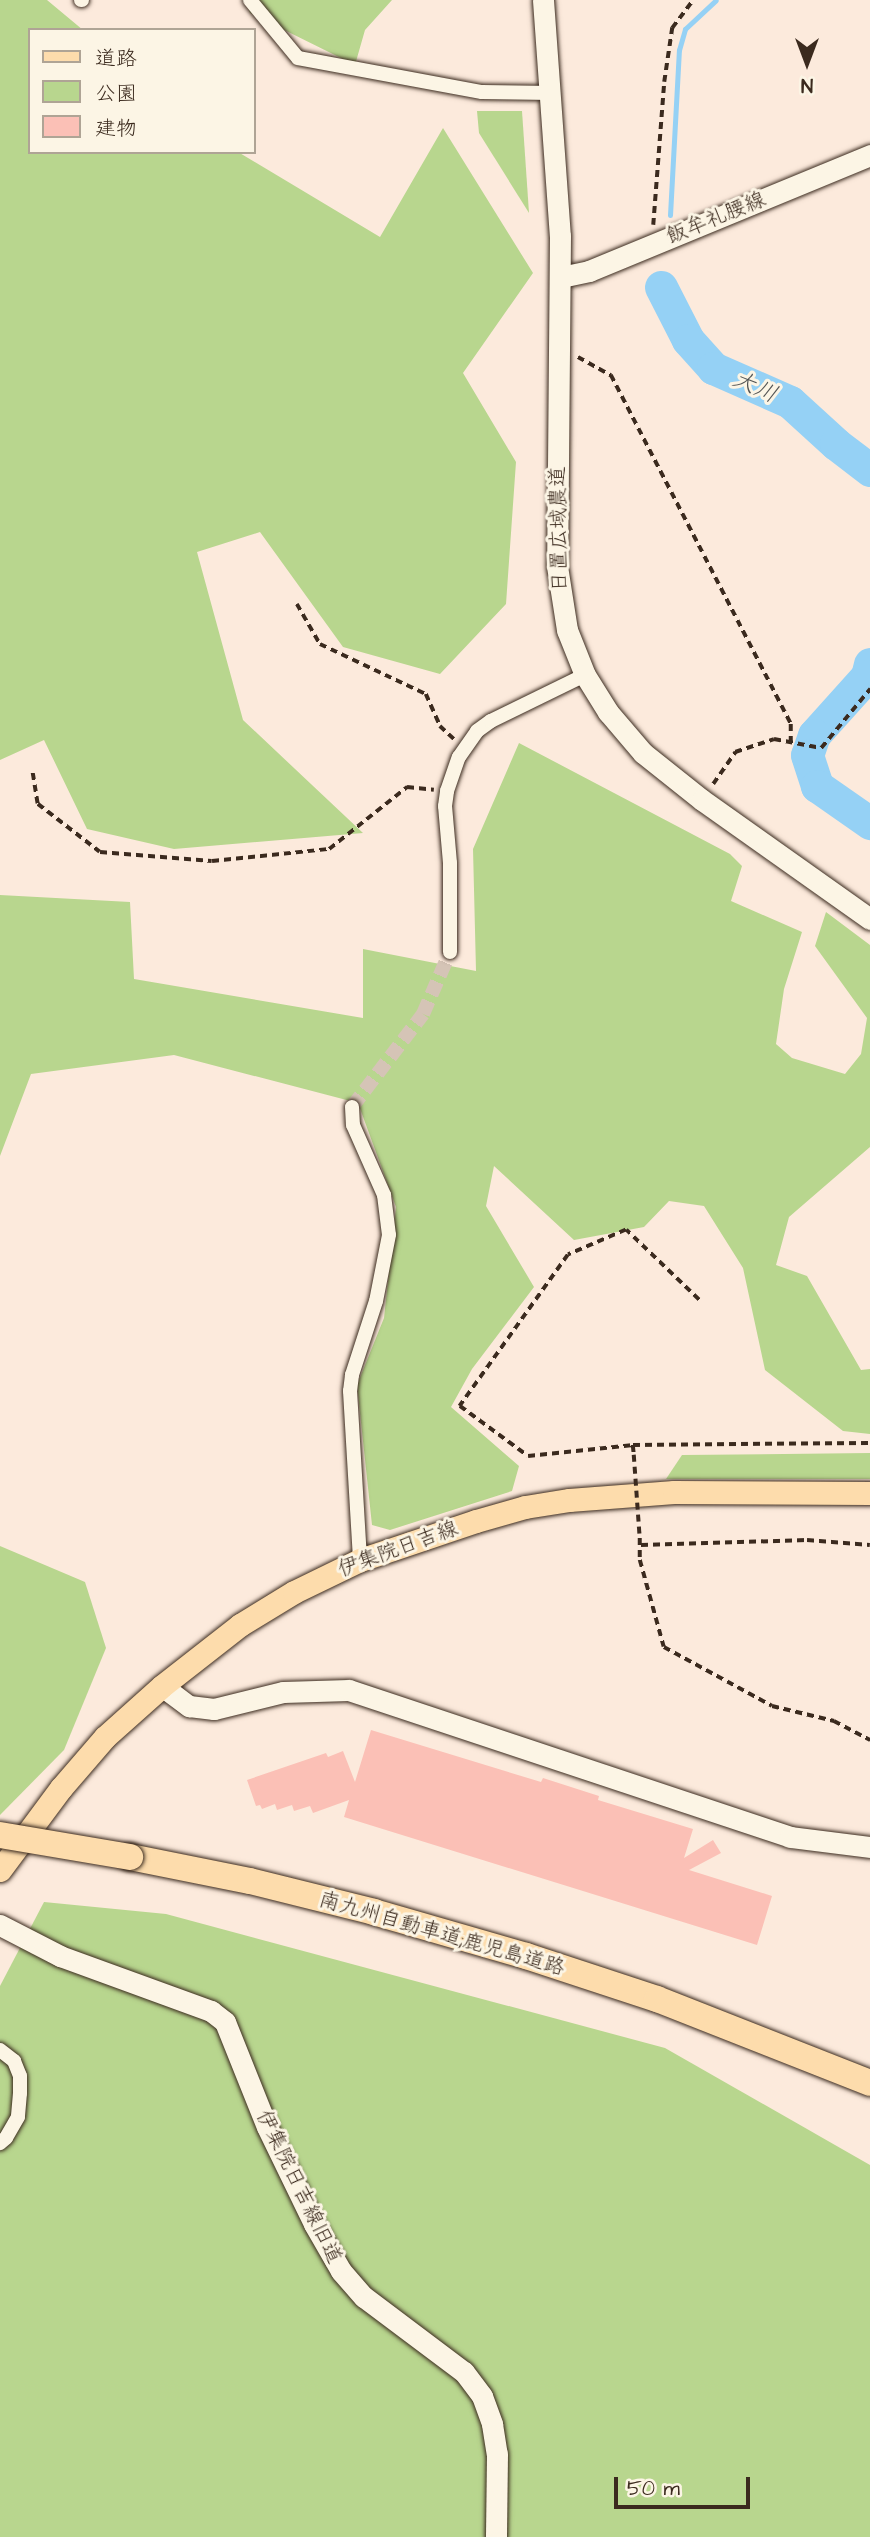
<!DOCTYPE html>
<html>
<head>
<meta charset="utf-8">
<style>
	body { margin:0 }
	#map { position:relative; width:870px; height:2537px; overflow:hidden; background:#fceadc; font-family:"Architects Daughter","Klee One",sans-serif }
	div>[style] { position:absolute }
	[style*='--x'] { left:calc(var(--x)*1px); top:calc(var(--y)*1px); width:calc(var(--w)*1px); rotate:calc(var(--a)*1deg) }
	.green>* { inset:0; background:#b8d68e }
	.stream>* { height:5px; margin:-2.5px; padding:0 2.5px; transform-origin:2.5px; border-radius:2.5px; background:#95d1f5 }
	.river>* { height:33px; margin:-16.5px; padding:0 16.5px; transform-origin:16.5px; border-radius:16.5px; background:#95d1f5 }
	.building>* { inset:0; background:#fbc0b6 }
	.street-tunnel>* { height:14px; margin-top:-7px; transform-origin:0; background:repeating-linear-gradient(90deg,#d5c4b6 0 14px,transparent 0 21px) }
	.path>* { height:3.5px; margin-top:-1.75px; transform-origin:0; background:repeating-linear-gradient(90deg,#3b2a1e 0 7px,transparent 0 12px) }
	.roads { filter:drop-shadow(0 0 2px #3b2a1e) drop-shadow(0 0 2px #3b2a1e) }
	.street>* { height:14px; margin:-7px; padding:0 7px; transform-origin:7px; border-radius:7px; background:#fcf5e5 }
	.secondary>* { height:21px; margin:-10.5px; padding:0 10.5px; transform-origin:10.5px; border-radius:10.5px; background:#fcf5e5 }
	.primary>* { height:23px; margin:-11.5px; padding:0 11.5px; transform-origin:11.5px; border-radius:11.5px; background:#fddcac }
	.highway>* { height:26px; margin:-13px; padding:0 13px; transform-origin:13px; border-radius:13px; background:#fddcac }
	.path-bridge>* { height:3.5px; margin-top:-1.75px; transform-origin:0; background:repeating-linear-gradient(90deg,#3b2a1e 0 7px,transparent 0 12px) }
	.bridges { filter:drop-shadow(0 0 2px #3b2a1e) drop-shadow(0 0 2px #3b2a1e) }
	.highway-bridge>* { height:26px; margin:-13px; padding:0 13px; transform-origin:13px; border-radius:13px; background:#fddcac }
	span { translate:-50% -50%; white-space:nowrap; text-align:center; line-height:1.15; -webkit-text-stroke:6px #fcf5e5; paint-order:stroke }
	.street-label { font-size:21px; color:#3b2a1e }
	.water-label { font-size:23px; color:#525454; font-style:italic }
	.legend { position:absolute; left:28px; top:28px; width:228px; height:126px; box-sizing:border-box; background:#fcf5e5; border:2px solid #afa495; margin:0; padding:9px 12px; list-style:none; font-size:21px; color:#3b2a1e }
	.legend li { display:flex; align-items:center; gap:14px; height:35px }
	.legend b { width:35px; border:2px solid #afa495 }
	.north { position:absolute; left:772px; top:28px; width:70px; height:70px; -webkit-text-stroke:5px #fcf5e5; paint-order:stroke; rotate:180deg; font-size:19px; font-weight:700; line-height:28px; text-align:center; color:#3b2a1e }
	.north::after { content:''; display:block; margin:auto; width:24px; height:32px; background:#3b2a1e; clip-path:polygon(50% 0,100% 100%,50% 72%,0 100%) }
	.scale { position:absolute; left:614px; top:2477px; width:136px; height:32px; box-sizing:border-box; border:4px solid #3b2a1e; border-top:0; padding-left:9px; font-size:21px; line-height:24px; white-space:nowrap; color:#3b2a1e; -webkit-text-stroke:5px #fcf5e5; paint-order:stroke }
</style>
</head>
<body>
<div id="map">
	<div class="green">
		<div style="clip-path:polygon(0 0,47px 0,83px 30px,30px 30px,30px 152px,238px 152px,380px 237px,443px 128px,533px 273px,463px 373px,516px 462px,506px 604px,440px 674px,343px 647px,260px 532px,197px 552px,243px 720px,363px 833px,174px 849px,87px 829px,44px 740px,0 760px)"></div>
		<div style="clip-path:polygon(245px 0,392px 0,365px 30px,355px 65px,250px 13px)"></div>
		<div style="clip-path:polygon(477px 111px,522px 111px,529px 213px,479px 133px)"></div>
		<div style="clip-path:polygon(519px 743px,730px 854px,742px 866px,731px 901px,802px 932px,784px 989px,776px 1044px,792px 1058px,845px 1074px,861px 1054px,867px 1018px,815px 946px,826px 912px,870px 945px,870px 1147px,789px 1217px,776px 1265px,807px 1276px,861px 1370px,870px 1369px,870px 1434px,843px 1431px,765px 1370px,743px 1268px,704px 1206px,669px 1201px,644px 1227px,574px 1240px,494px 1166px,486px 1206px,534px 1287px,472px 1369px,451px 1407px,519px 1466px,512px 1491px,390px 1530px,372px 1525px,357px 1385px,384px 1318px,396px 1207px,358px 1103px,174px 1055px,31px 1074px,0 1156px,0 895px,130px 902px,134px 979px,363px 1018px,363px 949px,476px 971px,473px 849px)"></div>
		<div style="clip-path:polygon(870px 1453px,870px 1479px,666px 1479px,682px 1455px)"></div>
		<div style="clip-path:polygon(0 1546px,85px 1582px,106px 1648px,64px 1750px,0 1815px)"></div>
		<div style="clip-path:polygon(44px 1902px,166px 1914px,665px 2048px,870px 2165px,870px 2537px,0 2537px,0 1986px)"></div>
	</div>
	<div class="stream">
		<div style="--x:670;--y:215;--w:165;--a:-86.9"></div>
		<div style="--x:679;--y:50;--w:22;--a:-74"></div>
		<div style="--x:685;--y:29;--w:42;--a:-43.1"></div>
	</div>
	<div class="river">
		<div style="--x:661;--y:287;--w:59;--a:63"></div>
		<div style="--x:688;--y:340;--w:38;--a:48"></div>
		<div style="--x:713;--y:368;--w:84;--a:23.8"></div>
		<div style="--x:790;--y:402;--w:62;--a:42.4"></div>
		<div style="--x:836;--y:444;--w:43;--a:37.4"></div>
		<div style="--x:870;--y:664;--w:12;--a:104"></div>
		<div style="--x:867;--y:676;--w:79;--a:131.9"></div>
		<div style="--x:814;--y:735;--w:21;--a:109"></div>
		<div style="--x:807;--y:755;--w:33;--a:72"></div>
		<div style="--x:817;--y:786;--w:65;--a:34.9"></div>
	</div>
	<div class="building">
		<div style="clip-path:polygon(371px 1730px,541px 1782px,543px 1778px,599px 1796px,598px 1800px,693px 1829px,684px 1858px,713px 1840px,721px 1853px,689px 1870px,772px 1896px,757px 1945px,344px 1817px,349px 1800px,313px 1813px,310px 1806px,294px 1811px,292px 1805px,277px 1810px,275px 1804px,262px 1809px,260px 1805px,256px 1806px,247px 1780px,326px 1753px,328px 1757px,343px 1751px,355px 1782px)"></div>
	</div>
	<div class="street-tunnel">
		<div style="--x:352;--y:1107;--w:117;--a:-52.6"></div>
		<div style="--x:423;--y:1014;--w:68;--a:-66.5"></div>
	</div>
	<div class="path">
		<div style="--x:653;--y:225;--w:143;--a:-85.6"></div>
		<div style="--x:664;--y:82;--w:55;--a:-81.6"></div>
		<div style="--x:672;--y:28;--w:35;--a:-53"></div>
		<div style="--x:578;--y:357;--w:38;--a:29"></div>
		<div style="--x:611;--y:375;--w:393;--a:62.7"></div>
		<div style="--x:791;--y:724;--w:18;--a:90"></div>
		<div style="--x:297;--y:604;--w:46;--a:60.1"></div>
		<div style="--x:320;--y:644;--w:117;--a:25.3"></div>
		<div style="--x:426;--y:694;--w:35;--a:66"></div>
		<div style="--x:440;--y:726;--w:19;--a:43"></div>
		<div style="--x:33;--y:773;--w:31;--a:81"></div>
		<div style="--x:38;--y:804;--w:78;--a:37.7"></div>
		<div style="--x:100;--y:852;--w:112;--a:4.6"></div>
		<div style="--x:212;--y:861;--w:118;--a:-5.9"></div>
		<div style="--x:329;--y:849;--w:100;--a:-38.5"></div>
		<div style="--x:407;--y:787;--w:27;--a:6"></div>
		<div style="--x:713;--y:784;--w:39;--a:-55"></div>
		<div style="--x:735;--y:752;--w:41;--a:-18.4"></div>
		<div style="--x:774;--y:739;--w:48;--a:10.8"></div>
		<div style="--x:821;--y:748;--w:77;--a:-50.3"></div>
		<div style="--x:699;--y:1300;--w:101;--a:-136.2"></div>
		<div style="--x:626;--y:1230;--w:63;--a:156.7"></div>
		<div style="--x:568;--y:1255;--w:186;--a:125.6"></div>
		<div style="--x:460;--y:1406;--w:84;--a:36.3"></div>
		<div style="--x:528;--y:1456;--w:106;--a:-6"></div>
		<div style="--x:633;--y:1445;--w:237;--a:-0.5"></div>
		<div style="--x:633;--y:1445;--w:10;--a:84"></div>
		<div style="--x:640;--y:1538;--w:22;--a:90"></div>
		<div style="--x:640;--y:1560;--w:90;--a:74.6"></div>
		<div style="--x:664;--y:1647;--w:123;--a:28.6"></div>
		<div style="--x:772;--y:1706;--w:64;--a:13.6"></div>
		<div style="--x:834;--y:1721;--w:41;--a:27.8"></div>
		<div style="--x:641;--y:1545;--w:166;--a:-1.7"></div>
		<div style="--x:807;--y:1540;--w:63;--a:4.5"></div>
	</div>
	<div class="roads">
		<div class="street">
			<div style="--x:81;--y:0;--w:1;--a:0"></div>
			<div style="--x:250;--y:0;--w:75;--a:50.4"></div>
			<div style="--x:298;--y:58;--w:187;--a:10.5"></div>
			<div style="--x:482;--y:92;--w:70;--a:0.8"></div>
			<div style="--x:450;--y:952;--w:89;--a:-90"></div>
			<div style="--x:450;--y:863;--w:57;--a:-95"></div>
			<div style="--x:445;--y:806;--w:15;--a:-82"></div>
			<div style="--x:447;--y:791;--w:36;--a:-71"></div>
			<div style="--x:459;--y:757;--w:32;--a:-55"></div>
			<div style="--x:477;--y:731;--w:17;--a:-36"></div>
			<div style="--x:491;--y:721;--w:105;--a:-26.1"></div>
			<div style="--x:352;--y:1107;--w:18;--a:87"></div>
			<div style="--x:353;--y:1125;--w:77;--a:66.1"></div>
			<div style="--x:384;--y:1195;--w:40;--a:82.9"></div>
			<div style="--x:389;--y:1235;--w:67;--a:101.1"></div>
			<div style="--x:376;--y:1301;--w:78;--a:108"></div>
			<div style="--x:352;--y:1375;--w:16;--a:97"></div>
			<div style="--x:350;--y:1391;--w:169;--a:86.6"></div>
			<div style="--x:0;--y:2050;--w:18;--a:38"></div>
			<div style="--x:14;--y:2061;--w:16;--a:68"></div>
			<div style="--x:20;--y:2076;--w:17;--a:90"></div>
			<div style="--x:20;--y:2093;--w:24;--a:95"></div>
			<div style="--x:18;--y:2117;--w:24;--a:120"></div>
			<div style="--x:6;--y:2138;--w:8;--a:140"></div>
		</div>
		<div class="secondary">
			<div style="--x:543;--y:0;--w:237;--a:85.9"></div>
			<div style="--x:560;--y:236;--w:330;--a:90.5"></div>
			<div style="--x:557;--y:566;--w:65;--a:81.1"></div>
			<div style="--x:567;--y:630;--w:48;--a:68.2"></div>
			<div style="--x:585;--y:675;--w:44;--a:58.1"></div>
			<div style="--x:608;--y:712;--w:54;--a:49.5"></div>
			<div style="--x:643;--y:753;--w:75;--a:38.5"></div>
			<div style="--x:702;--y:800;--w:206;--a:35.3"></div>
			<div style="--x:561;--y:277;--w:29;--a:-12"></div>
			<div style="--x:589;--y:271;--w:304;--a:-22.4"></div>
			<div style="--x:162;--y:1686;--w:34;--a:37"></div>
			<div style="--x:189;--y:1706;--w:25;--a:7"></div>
			<div style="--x:214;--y:1709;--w:71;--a:-13.8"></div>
			<div style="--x:283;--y:1692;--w:66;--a:-1.7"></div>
			<div style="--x:349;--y:1690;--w:465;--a:18.4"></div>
			<div style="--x:790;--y:1837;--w:81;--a:7.1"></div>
			<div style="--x:0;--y:1925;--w:68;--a:27.3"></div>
			<div style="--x:60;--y:1956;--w:161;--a:20"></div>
			<div style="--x:211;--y:2011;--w:18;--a:38"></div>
			<div style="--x:225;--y:2022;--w:113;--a:68.2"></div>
			<div style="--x:267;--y:2127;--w:108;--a:64.1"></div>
			<div style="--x:314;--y:2224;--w:54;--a:60.1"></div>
			<div style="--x:341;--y:2271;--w:35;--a:49"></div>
			<div style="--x:364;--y:2297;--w:125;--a:36.9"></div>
			<div style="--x:464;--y:2372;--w:30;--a:53"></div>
			<div style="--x:482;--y:2396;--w:30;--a:70"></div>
			<div style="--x:492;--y:2424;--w:30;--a:81"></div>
			<div style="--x:497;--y:2454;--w:83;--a:90.7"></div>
		</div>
		<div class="primary">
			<div style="--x:0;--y:1870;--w:102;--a:-53.4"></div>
			<div style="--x:61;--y:1788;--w:67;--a:-49.2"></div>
			<div style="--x:105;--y:1737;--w:76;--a:-41.8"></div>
			<div style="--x:162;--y:1686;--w:99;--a:-38"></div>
			<div style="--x:240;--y:1625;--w:63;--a:-31.4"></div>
			<div style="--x:294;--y:1592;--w:73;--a:-25.9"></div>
			<div style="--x:360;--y:1560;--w:122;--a:-18.6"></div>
			<div style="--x:476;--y:1521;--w:51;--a:-15.9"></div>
			<div style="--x:525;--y:1507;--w:45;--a:-9"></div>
			<div style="--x:569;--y:1500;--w:105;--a:-4.4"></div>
			<div style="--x:674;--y:1492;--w:196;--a:0.3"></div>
		</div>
		<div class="highway">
			<div style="--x:130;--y:1857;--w:122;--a:11.3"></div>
			<div style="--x:250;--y:1881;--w:128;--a:14"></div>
			<div style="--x:374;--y:1912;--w:158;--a:16.1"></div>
			<div style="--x:526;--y:1956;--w:138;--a:18.2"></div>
			<div style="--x:657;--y:1999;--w:229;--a:21.5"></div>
		</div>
	</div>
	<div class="path-bridge">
		<div style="--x:634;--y:1455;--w:83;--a:85.9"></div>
	</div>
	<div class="bridges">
		<div class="highway-bridge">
			<div style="--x:0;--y:1835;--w:132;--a:9.6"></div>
		</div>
	</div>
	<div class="street-label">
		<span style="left:716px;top:218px;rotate:-22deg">飯牟礼腰線</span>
		<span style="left:559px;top:529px;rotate:-91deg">日置広域農道</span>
		<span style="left:398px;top:1549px;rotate:-20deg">伊集院日吉線</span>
		<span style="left:442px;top:1934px;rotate:16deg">南九州自動車道;鹿児島道路</span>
		<span style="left:299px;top:2187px;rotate:64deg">伊集院日吉線旧道</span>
	</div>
	<div class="water-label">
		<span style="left:755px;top:387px;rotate:24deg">大川</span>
	</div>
	<ul class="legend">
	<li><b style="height:9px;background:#fddcac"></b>道路</li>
	<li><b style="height:19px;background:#b8d68e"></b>公園</li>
	<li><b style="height:19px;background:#fbc0b6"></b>建物</li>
	</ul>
	<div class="north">N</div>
	<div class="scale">50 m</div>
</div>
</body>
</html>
